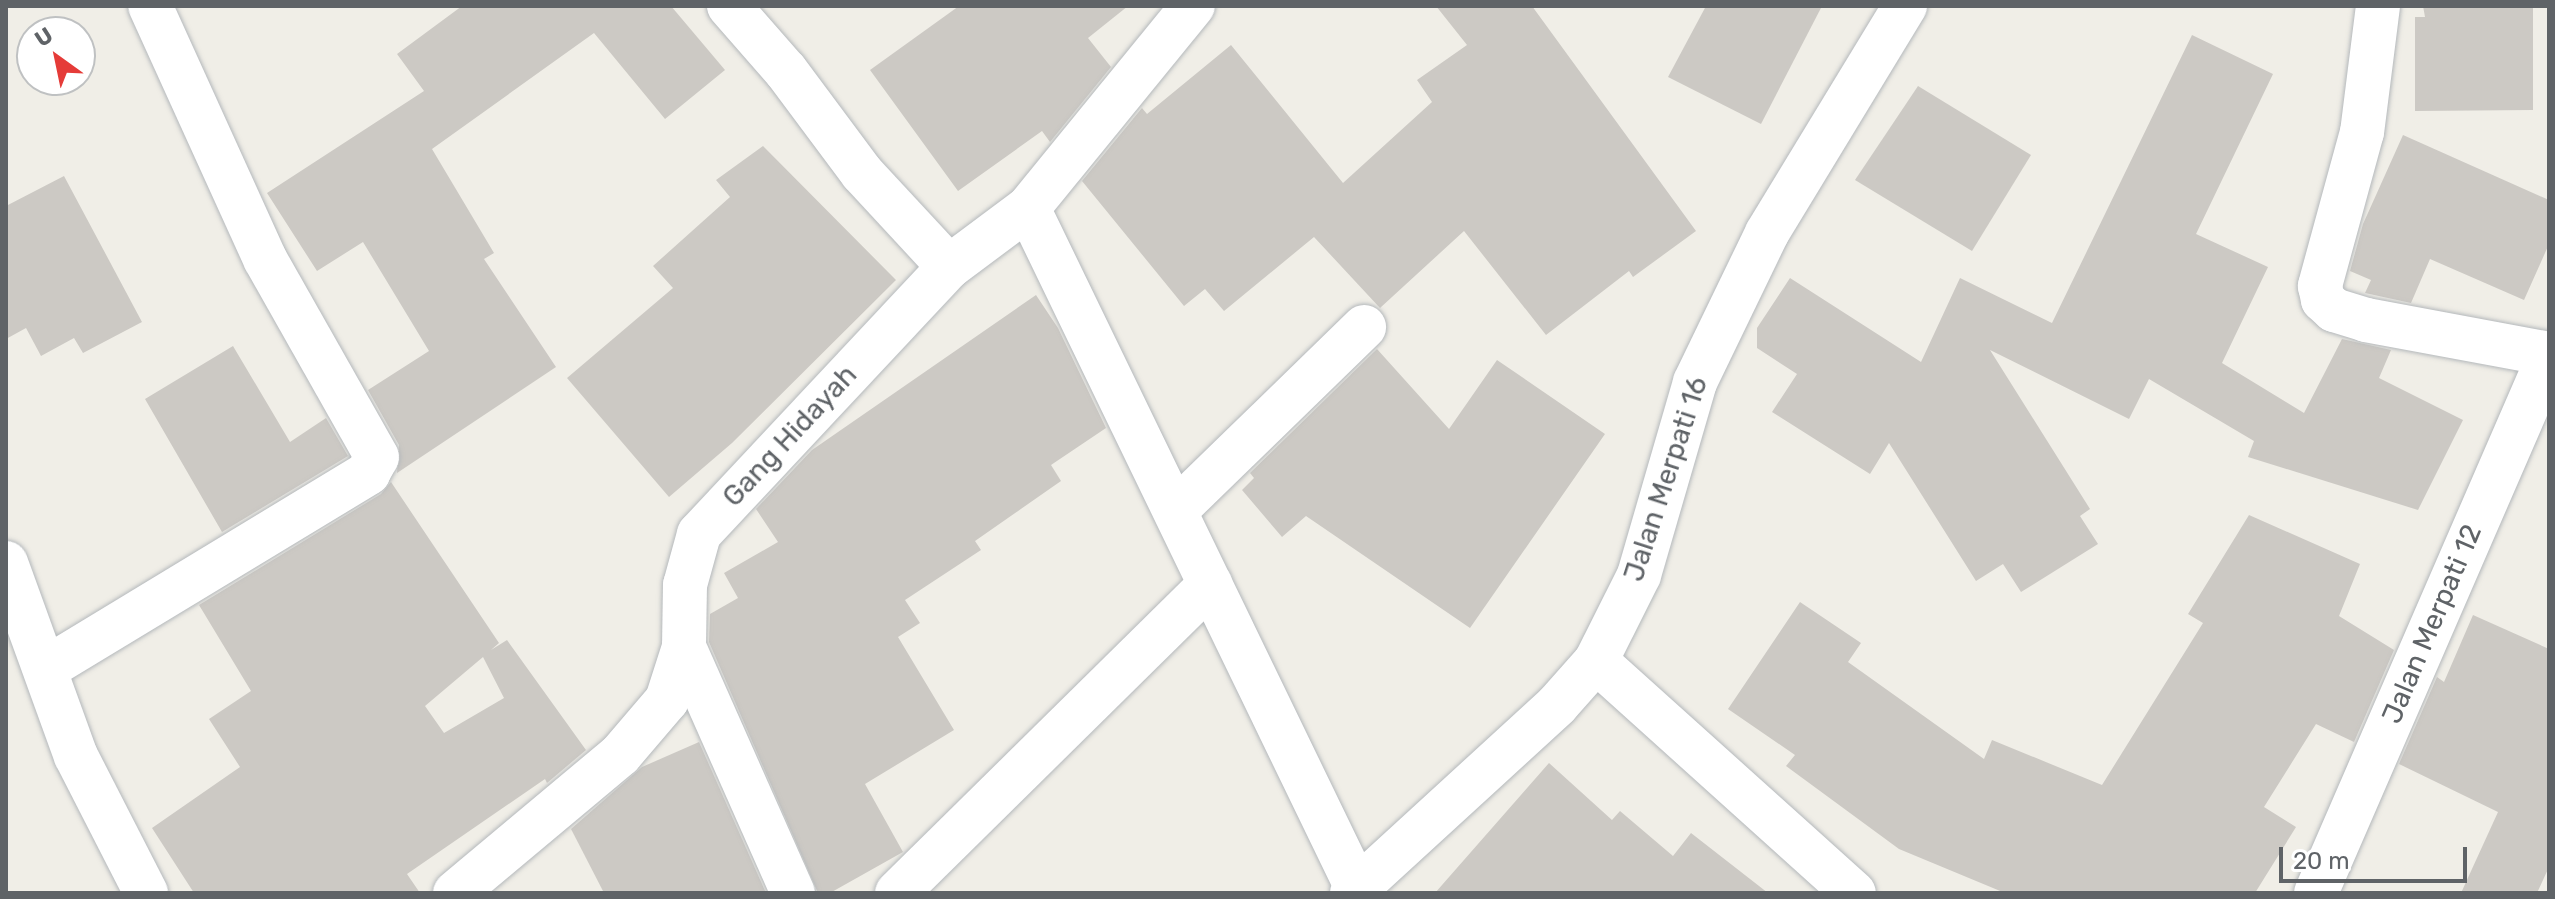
<!DOCTYPE html>
<html>
<head>
<meta charset="utf-8">
<style>
	body { margin:0 }
	#map { position:relative; width:2555px; height:899px; overflow:hidden; background:#f0eee7; font-family:Rubik,sans-serif }
	div>[style] { position:absolute }
	[style*='--x'] { left:calc(var(--x)*1px); top:calc(var(--y)*1px); width:calc(var(--w)*1px); rotate:calc(var(--a)*1deg) }
	.building>* { inset:0; background:#ccc9c4 }
	.roads { filter:drop-shadow(0 0 2px #b4b8bb) drop-shadow(0 0 2px #b4b8bb) }
	.street>* { height:44px; margin:-22px; padding:0 22px; transform-origin:22px; border-radius:22px; background:#fff }
	span { translate:-50% -50%; white-space:nowrap; text-align:center; line-height:1.15; -webkit-text-stroke:7px #fff; paint-order:stroke }
	.street-label { font-size:28px; color:#5f6367 }
	.frame { position:absolute; inset:0; border:8px solid #5f6367; pointer-events:none }
	.north { position:absolute; left:16px; top:16px; width:80px; height:80px; box-sizing:border-box; background:#fff; border:2px solid #bfc1c2; border-radius:50%; rotate:327deg; font-size:22px; font-weight:700; line-height:32px; text-align:center; color:#5f6367 }
	.north::after { content:''; display:block; margin:auto; width:28px; height:36px; background:#e53b38; clip-path:polygon(50% 0,100% 100%,50% 72%,0 100%) }
	.scale { position:absolute; left:2279px; top:847px; width:188px; height:36px; box-sizing:border-box; border:4px solid #5f6367; border-top:0; padding-left:10px; font-size:24px; line-height:28px; white-space:nowrap; color:#5f6367; -webkit-text-stroke:6px #fff; paint-order:stroke }
</style>
</head>
<body>
<div id="map">
	<div class="building">
		<div style="clip-path:polygon(462px 6px,671px 6px,725px 70px,665px 119px,594px 33px,432px 149px,494px 253px,484px 259px,556px 367px,397px 473px,399px 445px,368px 390px,429px 351px,363px 242px,317px 271px,267px 193px,424px 91px,397px 54px)"></div>
		<div style="clip-path:polygon(959px 6px,1128px 6px,1088px 38px,1111px 67px,1050px 142px,1042px 131px,958px 191px,870px 70px)"></div>
		<div style="clip-path:polygon(1436px 6px,1532px 6px,1696px 231px,1633px 277px,1629px 271px,1546px 335px,1464px 231px,1380px 308px,1314px 237px,1224px 311px,1205px 289px,1184px 306px,1082px 181px,1142px 108px,1147px 114px,1231px 45px,1343px 183px,1432px 102px,1417px 80px,1467px 45px)"></div>
		<div style="clip-path:polygon(1706px 6px,1822px 6px,1761px 124px,1668px 77px)"></div>
		<div style="clip-path:polygon(2423px 6px,2533px 6px,2533px 110px,2415px 111px,2415px 17px,2425px 17px)"></div>
		<div style="clip-path:polygon(2192px 35px,2273px 74px,2196px 234px,2268px 267px,2222px 363px,2304px 413px,2342px 339px,2391px 350px,2379px 378px,2463px 420px,2418px 510px,2248px 457px,2254px 441px,2149px 379px,2129px 419px,1990px 350px,2090px 509px,2080px 516px,2098px 544px,2021px 592px,2003px 564px,1976px 581px,1889px 443px,1870px 474px,1772px 412px,1797px 374px,1757px 348px,1757px 328px,1790px 278px,1921px 362px,1960px 278px,2052px 323px)"></div>
		<div style="clip-path:polygon(1918px 86px,2031px 155px,1972px 251px,1855px 180px)"></div>
		<div style="clip-path:polygon(2403px 135px,2549px 200px,2549px 244px,2524px 300px,2430px 259px,2411px 303px,2365px 293px,2371px 280px,2350px 271px,2363px 224px)"></div>
		<div style="clip-path:polygon(763px 146px,896px 280px,732px 443px,669px 497px,567px 378px,673px 288px,653px 266px,730px 197px,716px 180px)"></div>
		<div style="clip-path:polygon(64px 176px,142px 322px,83px 353px,74px 338px,41px 356px,26px 328px,6px 339px,6px 206px)"></div>
		<div style="clip-path:polygon(1036px 295px,1058px 328px,1106px 428px,1051px 465px,1061px 481px,975px 541px,981px 550px,905px 600px,920px 623px,898px 637px,954px 730px,865px 784px,903px 852px,830px 893px,818px 893px,709px 642px,710px 614px,738px 598px,724px 573px,778px 542px,756px 509px,812px 450px)"></div>
		<div style="clip-path:polygon(233px 346px,290px 442px,326px 418px,348px 456px,222px 532px,145px 399px)"></div>
		<div style="clip-path:polygon(1377px 349px,1449px 429px,1497px 360px,1605px 434px,1470px 628px,1306px 516px,1282px 537px,1242px 490px,1254px 478px,1250px 473px)"></div>
		<div style="clip-path:polygon(evenodd,391px 482px,499px 643px,491px 650px,507px 640px,586px 750px,547px 783px,545px 779px,407px 874px,420px 893px,194px 893px,152px 828px,240px 767px,209px 719px,251px 691px,199px 605px,381px 494px,391px 482px,483px 657px,504px 698px,444px 733px,425px 706px,483px 657px)"></div>
		<div style="clip-path:polygon(2249px 515px,2360px 564px,2339px 616px,2394px 650px,2354px 742px,2316px 724px,2264px 807px,2296px 827px,2255px 893px,2005px 893px,1899px 849px,1786px 766px,1795px 755px,1728px 709px,1800px 602px,1861px 643px,1848px 662px,1984px 759px,1992px 740px,2102px 785px,2203px 623px,2188px 614px)"></div>
		<div style="clip-path:polygon(2473px 615px,2549px 649px,2549px 867px,2537px 893px,2461px 893px,2498px 812px,2399px 764px,2437px 677px,2444px 682px)"></div>
		<div style="clip-path:polygon(699px 742px,766px 893px,604px 893px,571px 829px,642px 767px)"></div>
		<div style="clip-path:polygon(1549px 763px,1612px 820px,1620px 811px,1673px 856px,1691px 833px,1768px 893px,1435px 893px)"></div>
	</div>
	<div class="roads">
		<div class="street">
			<div style="--x:729;--y:6;--w:86;--a:48.8"></div>
			<div style="--x:786;--y:71;--w:127;--a:53.3"></div>
			<div style="--x:862;--y:173;--w:128;--a:47.2"></div>
			<div style="--x:2378;--y:6;--w:127;--a:97.2"></div>
			<div style="--x:2362;--y:132;--w:160;--a:105.3"></div>
			<div style="--x:2320;--y:286;--w:14;--a:78"></div>
			<div style="--x:2323;--y:300;--w:15;--a:42"></div>
			<div style="--x:2334;--y:310;--w:34;--a:17"></div>
			<div style="--x:2366;--y:320;--w:186;--a:10.5"></div>
			<div style="--x:1028;--y:208;--w:755;--a:64.18"></div>
			<div style="--x:1177;--y:509;--w:261;--a:-44.2"></div>
			<div style="--x:6;--y:563;--w:205;--a:70.1"></div>
			<div style="--x:76;--y:756;--w:154;--a:62.9"></div>
			<div style="--x:684;--y:647;--w:269;--a:66.1"></div>
			<div style="--x:1596;--y:661;--w:347;--a:42"></div>
			<div style="--x:45;--y:669;--w:378;--a:-31.2"></div>
			<div style="--x:368;--y:473;--w:18;--a:-61"></div>
			<div style="--x:377;--y:457;--w:227;--a:-119.5"></div>
			<div style="--x:265;--y:259;--w:278;--a:-114.4"></div>
			<div style="--x:455;--y:893;--w:215;--a:-39.9"></div>
			<div style="--x:620;--y:755;--w:72;--a:-49.5"></div>
			<div style="--x:667;--y:700;--w:56;--a:-72.2"></div>
			<div style="--x:684;--y:647;--w:62;--a:-89.1"></div>
			<div style="--x:685;--y:585;--w:53;--a:-74.6"></div>
			<div style="--x:699;--y:534;--w:366;--a:-46.9"></div>
			<div style="--x:949;--y:267;--w:99;--a:-36.8"></div>
			<div style="--x:1028;--y:208;--w:261;--a:-50.8"></div>
			<div style="--x:897;--y:893;--w:440;--a:-44.6"></div>
			<div style="--x:1352;--y:893;--w:278;--a:-42.5"></div>
			<div style="--x:1557;--y:705;--w:59;--a:-48.4"></div>
			<div style="--x:1596;--y:661;--w:96;--a:-63.4"></div>
			<div style="--x:1639;--y:575;--w:201;--a:-73.8"></div>
			<div style="--x:1695;--y:382;--w:165;--a:-64.2"></div>
			<div style="--x:1767;--y:233;--w:266;--a:-58.7"></div>
			<div style="--x:2316;--y:893;--w:585;--a:-66.54"></div>
		</div>
	</div>
	<div class="street-label">
		<span style="left:790px;top:436px;rotate:-47deg">Gang Hidayah</span>
		<span style="left:1666px;top:479px;rotate:-72deg">Jalan Merpati 16</span>
		<span style="left:2432px;top:624px;rotate:-67deg">Jalan Merpati 12</span>
	</div>
	<div class="frame"></div>
	<div class="north">U</div>
	<div class="scale">20 m</div>
</div>
</body>
</html>
